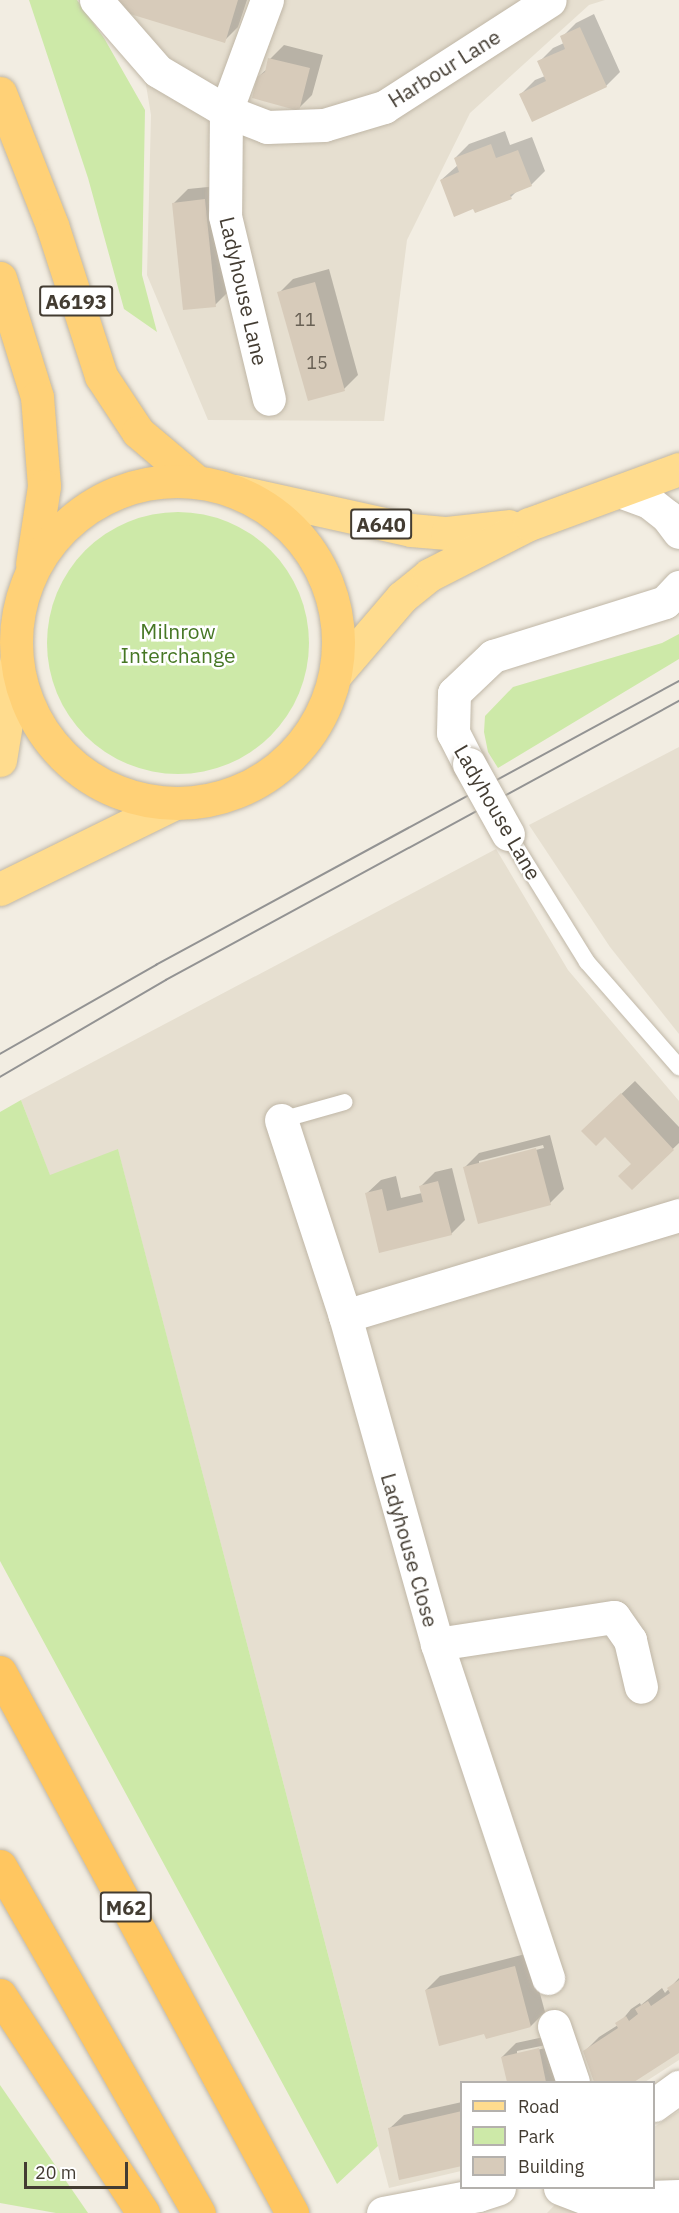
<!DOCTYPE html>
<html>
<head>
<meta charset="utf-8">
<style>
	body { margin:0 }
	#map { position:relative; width:679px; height:2213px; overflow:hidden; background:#f2ede2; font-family:"IBM Plex Sans",sans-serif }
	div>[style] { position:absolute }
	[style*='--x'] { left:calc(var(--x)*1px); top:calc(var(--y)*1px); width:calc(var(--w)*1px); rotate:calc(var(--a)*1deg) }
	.residential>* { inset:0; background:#e6dfd0 }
	.green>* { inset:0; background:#cde9a8 }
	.round { border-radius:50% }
	.shadow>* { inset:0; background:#0003 }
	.building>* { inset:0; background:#d7cbba }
	.roads { filter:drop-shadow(0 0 2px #c0b7a7) drop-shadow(0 0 2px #c0b7a7) }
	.service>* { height:16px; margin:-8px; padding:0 8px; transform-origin:8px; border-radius:8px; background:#fff }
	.minor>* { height:33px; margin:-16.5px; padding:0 16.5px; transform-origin:16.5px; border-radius:16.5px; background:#fff }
	.tertiary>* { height:33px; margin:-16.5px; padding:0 16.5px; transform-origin:16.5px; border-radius:16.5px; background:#fff }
	.primary>* { height:33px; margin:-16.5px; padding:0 16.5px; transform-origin:16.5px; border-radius:16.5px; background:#ffdc8e }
	.trunk>* { height:33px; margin:-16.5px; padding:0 16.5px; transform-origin:16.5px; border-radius:16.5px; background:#ffd177 }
	.trunk>.ring { margin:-16.5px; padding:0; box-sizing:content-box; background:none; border:33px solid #ffd177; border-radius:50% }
	.motorway>* { height:33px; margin:-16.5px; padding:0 16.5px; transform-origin:16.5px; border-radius:16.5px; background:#ffc660 }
	.tram>* { height:1.5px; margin:-0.75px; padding:0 0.75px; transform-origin:0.75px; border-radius:0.75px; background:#939393 }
	.bridges { filter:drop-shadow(0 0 2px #c0b7a7) drop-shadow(0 0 2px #c0b7a7) }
	.minor-bridge>* { height:33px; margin:-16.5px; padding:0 16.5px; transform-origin:16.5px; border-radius:16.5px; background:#fff }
	span { translate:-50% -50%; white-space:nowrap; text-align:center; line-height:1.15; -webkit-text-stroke:5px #fff; paint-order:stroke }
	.number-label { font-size:18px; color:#686054 }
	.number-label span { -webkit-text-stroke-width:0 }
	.shield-label span { padding:2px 4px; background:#fff; border:2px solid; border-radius:4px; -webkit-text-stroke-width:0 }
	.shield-label { font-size:20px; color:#433c32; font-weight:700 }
	.street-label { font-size:21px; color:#433c32 }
	.park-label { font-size:21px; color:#467724 }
	.legend { position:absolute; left:460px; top:2081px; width:195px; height:108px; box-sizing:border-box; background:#fff; border:2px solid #b4b1ad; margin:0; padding:8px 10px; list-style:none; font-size:18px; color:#433c32 }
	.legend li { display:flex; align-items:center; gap:12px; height:30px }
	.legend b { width:30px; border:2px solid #b4b1ad }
	.scale { position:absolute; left:24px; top:2162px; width:104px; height:27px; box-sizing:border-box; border:3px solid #433c32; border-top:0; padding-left:8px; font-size:18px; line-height:21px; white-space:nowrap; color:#433c32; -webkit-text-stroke:4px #fff; paint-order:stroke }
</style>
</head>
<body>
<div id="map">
	<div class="residential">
		<div style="clip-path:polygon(102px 0,605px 0,589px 5px,470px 113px,407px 240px,384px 421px,208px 420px,147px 275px,151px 115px,138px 37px)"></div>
		<div style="clip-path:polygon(679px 747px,679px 1034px,610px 947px,529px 825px)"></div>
		<div style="clip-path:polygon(496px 849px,568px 970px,679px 1101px,679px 2060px,645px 2082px,462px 2082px,461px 2171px,389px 2188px,118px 1150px,50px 1176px,21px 1100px)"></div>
		<div style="clip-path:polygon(679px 2111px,679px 2213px,547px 2213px,571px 2188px,654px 2188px,654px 2127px)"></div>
	</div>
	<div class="green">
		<div style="clip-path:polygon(29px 0,77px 0,104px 38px,145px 110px,142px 275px,157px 332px,124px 309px,88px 178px)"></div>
		<div class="round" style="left:47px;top:512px;width:262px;height:262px"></div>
		<div style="clip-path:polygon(679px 634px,679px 659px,498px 768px,488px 752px,484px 732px,485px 716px,513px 687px,662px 643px)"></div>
		<div style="clip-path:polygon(21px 1100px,50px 1175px,118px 1149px,378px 2146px,337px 2184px,0 1561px,0 1112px)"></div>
		<div style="clip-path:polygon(0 2085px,88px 2213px,56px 2213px,0 2203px)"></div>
	</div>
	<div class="shadow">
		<div style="clip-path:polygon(112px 0,247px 0,238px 27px,224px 41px)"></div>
		<div style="clip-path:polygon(594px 14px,620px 72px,606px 86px,532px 120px,521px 94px,535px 80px,545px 76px,539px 62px,553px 48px,564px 43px,562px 37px,576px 23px)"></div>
		<div style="clip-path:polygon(284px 45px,323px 55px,312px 95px,298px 109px,258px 77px,267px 69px,270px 59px)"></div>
		<div style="clip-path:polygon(505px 131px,510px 145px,532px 137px,545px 171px,531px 185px,518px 190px,511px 197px,441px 180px,458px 165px,455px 158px,469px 144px)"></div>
		<div style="clip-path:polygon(218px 186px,229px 291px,215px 305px,174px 203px,188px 189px)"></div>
		<div style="clip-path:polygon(329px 269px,358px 375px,344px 389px,279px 293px,293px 279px)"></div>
		<div style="clip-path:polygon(635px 1081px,679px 1127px,679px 1143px,632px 1188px,632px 1164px,605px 1135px,597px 1117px)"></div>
		<div style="clip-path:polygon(evenodd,550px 1135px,564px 1189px,550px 1203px,465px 1167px,479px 1153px,550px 1135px,543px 1145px,544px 1148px,479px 1164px,479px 1161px,543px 1145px)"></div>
		<div style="clip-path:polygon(452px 1168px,465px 1220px,451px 1234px,380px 1251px,366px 1194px,381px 1180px,396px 1176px,401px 1198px,422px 1193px,421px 1186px,435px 1172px)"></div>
		<div style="clip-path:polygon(529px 1953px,545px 2012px,531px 2026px,485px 2032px,426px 1990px,440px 1976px)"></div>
		<div style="clip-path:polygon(679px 1978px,679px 2051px,631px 2082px,595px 2082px,585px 2051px,599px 2037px,618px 2025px,631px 2009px,640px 2003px,641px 2005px,662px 1988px,665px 1993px)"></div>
		<div style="clip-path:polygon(evenodd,553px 2035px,563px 2082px,508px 2082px,502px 2057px,516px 2043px,553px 2035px,546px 2045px,546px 2048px,517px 2054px,517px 2051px,546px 2045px)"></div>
		<div style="clip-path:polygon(462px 2102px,462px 2164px,389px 2129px,404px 2115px)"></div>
	</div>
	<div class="building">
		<div style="clip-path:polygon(110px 0,238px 0,225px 43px,117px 10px)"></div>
		<div style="clip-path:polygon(580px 27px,607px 87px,532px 122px,519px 94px,546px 81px,537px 61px,565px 49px,560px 36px)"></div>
		<div style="clip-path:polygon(268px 58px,310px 68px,299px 111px,252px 98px,257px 77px,265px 72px)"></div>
		<div style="clip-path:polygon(491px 144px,496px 158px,518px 150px,532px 186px,510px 195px,512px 199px,475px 213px,473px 209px,454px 217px,440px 180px,459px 172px,454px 158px)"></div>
		<div style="clip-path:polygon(205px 199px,216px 307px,183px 310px,172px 203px)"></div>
		<div style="clip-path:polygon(315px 282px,345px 391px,308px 401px,277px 292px)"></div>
		<div style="clip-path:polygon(621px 1093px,674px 1150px,632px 1190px,618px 1176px,631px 1164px,605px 1137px,596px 1146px,581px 1131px)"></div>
		<div style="clip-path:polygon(536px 1148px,551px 1205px,478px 1224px,463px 1167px)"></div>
		<div style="clip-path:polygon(438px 1181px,452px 1235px,379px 1253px,365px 1193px,382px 1189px,387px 1211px,423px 1202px,419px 1186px)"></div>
		<div style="clip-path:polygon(515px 1966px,531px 2027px,486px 2039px,484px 2034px,439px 2046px,425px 1990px)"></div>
		<div style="clip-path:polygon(679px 1980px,679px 2053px,634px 2082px,594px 2082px,583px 2051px,618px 2028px,615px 2023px,626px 2016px,629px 2021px,638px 2014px,635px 2009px,648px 2001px,651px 2006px,670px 1993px,667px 1988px)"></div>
		<div style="clip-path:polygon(539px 2048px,546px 2082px,507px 2082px,501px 2057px)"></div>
		<div style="clip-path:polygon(462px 2111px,462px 2166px,399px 2180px,388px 2128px)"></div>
	</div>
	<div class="roads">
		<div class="service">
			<div style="--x:508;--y:834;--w:150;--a:58.3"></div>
			<div style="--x:587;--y:962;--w:140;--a:48.8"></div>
			<div style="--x:281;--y:1120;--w:66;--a:-15.7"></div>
		</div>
		<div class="minor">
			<div style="--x:96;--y:0;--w:94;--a:48.9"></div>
			<div style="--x:158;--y:71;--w:79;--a:30.5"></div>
			<div style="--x:226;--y:111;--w:44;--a:21.3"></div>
			<div style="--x:267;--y:127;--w:57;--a:-2"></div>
			<div style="--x:324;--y:125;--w:63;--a:-16.7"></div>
			<div style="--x:384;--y:107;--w:197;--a:-32.8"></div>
			<div style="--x:267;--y:0;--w:118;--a:110.3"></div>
			<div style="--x:226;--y:111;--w:105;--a:90.5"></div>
			<div style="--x:225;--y:216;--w:188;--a:76.5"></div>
			<div style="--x:622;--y:492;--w:29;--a:20"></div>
			<div style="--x:649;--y:502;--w:23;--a:38"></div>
			<div style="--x:667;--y:516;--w:20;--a:53"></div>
			<div style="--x:469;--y:764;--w:35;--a:-117"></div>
			<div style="--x:453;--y:733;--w:40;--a:-88.6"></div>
			<div style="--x:454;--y:693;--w:54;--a:-43.5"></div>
			<div style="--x:493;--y:656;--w:180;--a:-17.4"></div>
			<div style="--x:665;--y:602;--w:21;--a:-47"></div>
			<div style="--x:281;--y:1120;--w:206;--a:71.9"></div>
			<div style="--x:345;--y:1316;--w:341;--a:74.3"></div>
			<div style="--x:437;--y:1644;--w:352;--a:71.6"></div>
			<div style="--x:345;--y:1316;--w:349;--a:-16.8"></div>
			<div style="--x:437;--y:1644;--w:179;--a:-8.7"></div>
			<div style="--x:614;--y:1617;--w:28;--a:55"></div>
			<div style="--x:630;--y:1640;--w:48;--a:76.8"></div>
			<div style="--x:554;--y:2026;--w:59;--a:71.3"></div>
			<div style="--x:560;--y:2188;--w:30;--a:21"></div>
			<div style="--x:588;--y:2199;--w:91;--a:-1.9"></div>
		</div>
		<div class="tertiary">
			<div style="--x:654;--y:2105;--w:31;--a:-36"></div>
			<div style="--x:383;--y:2213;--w:97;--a:-10.7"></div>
			<div style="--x:478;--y:2195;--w:22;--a:-18"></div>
		</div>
		<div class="primary">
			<div style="--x:235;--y:491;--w:180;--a:12.5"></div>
			<div style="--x:411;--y:530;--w:36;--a:5"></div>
			<div style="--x:447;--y:533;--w:62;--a:-6.4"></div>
			<div style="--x:336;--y:674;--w:101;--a:-49.4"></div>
			<div style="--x:402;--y:597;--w:35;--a:-39"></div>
			<div style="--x:429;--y:575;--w:112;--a:-27"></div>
			<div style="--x:529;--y:524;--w:160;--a:-20.1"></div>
			<div style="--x:0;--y:760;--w:99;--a:-80.7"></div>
			<div style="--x:0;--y:889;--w:191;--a:-26.2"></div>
		</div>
		<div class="trunk">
			<div style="--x:0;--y:93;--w:142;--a:68.5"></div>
			<div style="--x:52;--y:225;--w:159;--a:72"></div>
			<div style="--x:101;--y:376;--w:67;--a:56.5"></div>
			<div style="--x:138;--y:432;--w:76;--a:40.2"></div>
			<div style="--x:0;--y:278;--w:125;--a:72.7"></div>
			<div style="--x:37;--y:397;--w:89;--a:85.5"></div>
			<div style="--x:44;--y:486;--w:79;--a:98.7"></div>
			<div class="ring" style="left:16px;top:481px;width:289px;height:289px"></div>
		</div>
		<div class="motorway">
			<div style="--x:0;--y:1672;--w:615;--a:61.64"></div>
			<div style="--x:0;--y:1866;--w:400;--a:60.2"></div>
			<div style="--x:0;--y:1995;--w:261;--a:56.7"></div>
		</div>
	</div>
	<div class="tram">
		<div style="--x:0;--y:1054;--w:180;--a:-29.7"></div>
		<div style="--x:156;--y:965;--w:595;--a:-28.5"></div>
		<div style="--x:0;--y:1077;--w:192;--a:-30.3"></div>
		<div style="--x:166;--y:980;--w:584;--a:-28.54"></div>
	</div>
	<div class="bridges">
		<div class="minor-bridge">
			<div style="--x:469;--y:764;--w:80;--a:60.9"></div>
		</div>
	</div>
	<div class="number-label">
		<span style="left:305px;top:320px">11</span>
		<span style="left:317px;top:363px">15</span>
	</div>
	<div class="shield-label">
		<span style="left:76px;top:301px">A6193</span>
		<span style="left:381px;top:524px">A640</span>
		<span style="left:126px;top:1907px">M62</span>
	</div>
	<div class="street-label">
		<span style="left:444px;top:68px;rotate:-32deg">Harbour Lane</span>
		<span style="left:244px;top:291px;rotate:77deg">Ladyhouse Lane</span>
		<span style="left:498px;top:812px;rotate:60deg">Ladyhouse Lane</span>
		<span style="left:410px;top:1550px;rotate:74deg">Ladyhouse Close</span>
	</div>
	<div class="park-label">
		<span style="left:178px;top:643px">Milnrow<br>Interchange</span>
	</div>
	<ul class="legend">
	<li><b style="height:8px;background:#ffdc8e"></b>Road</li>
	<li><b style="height:16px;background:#cde9a8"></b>Park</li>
	<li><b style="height:16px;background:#d7cbba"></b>Building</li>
	</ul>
	<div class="scale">20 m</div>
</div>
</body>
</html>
